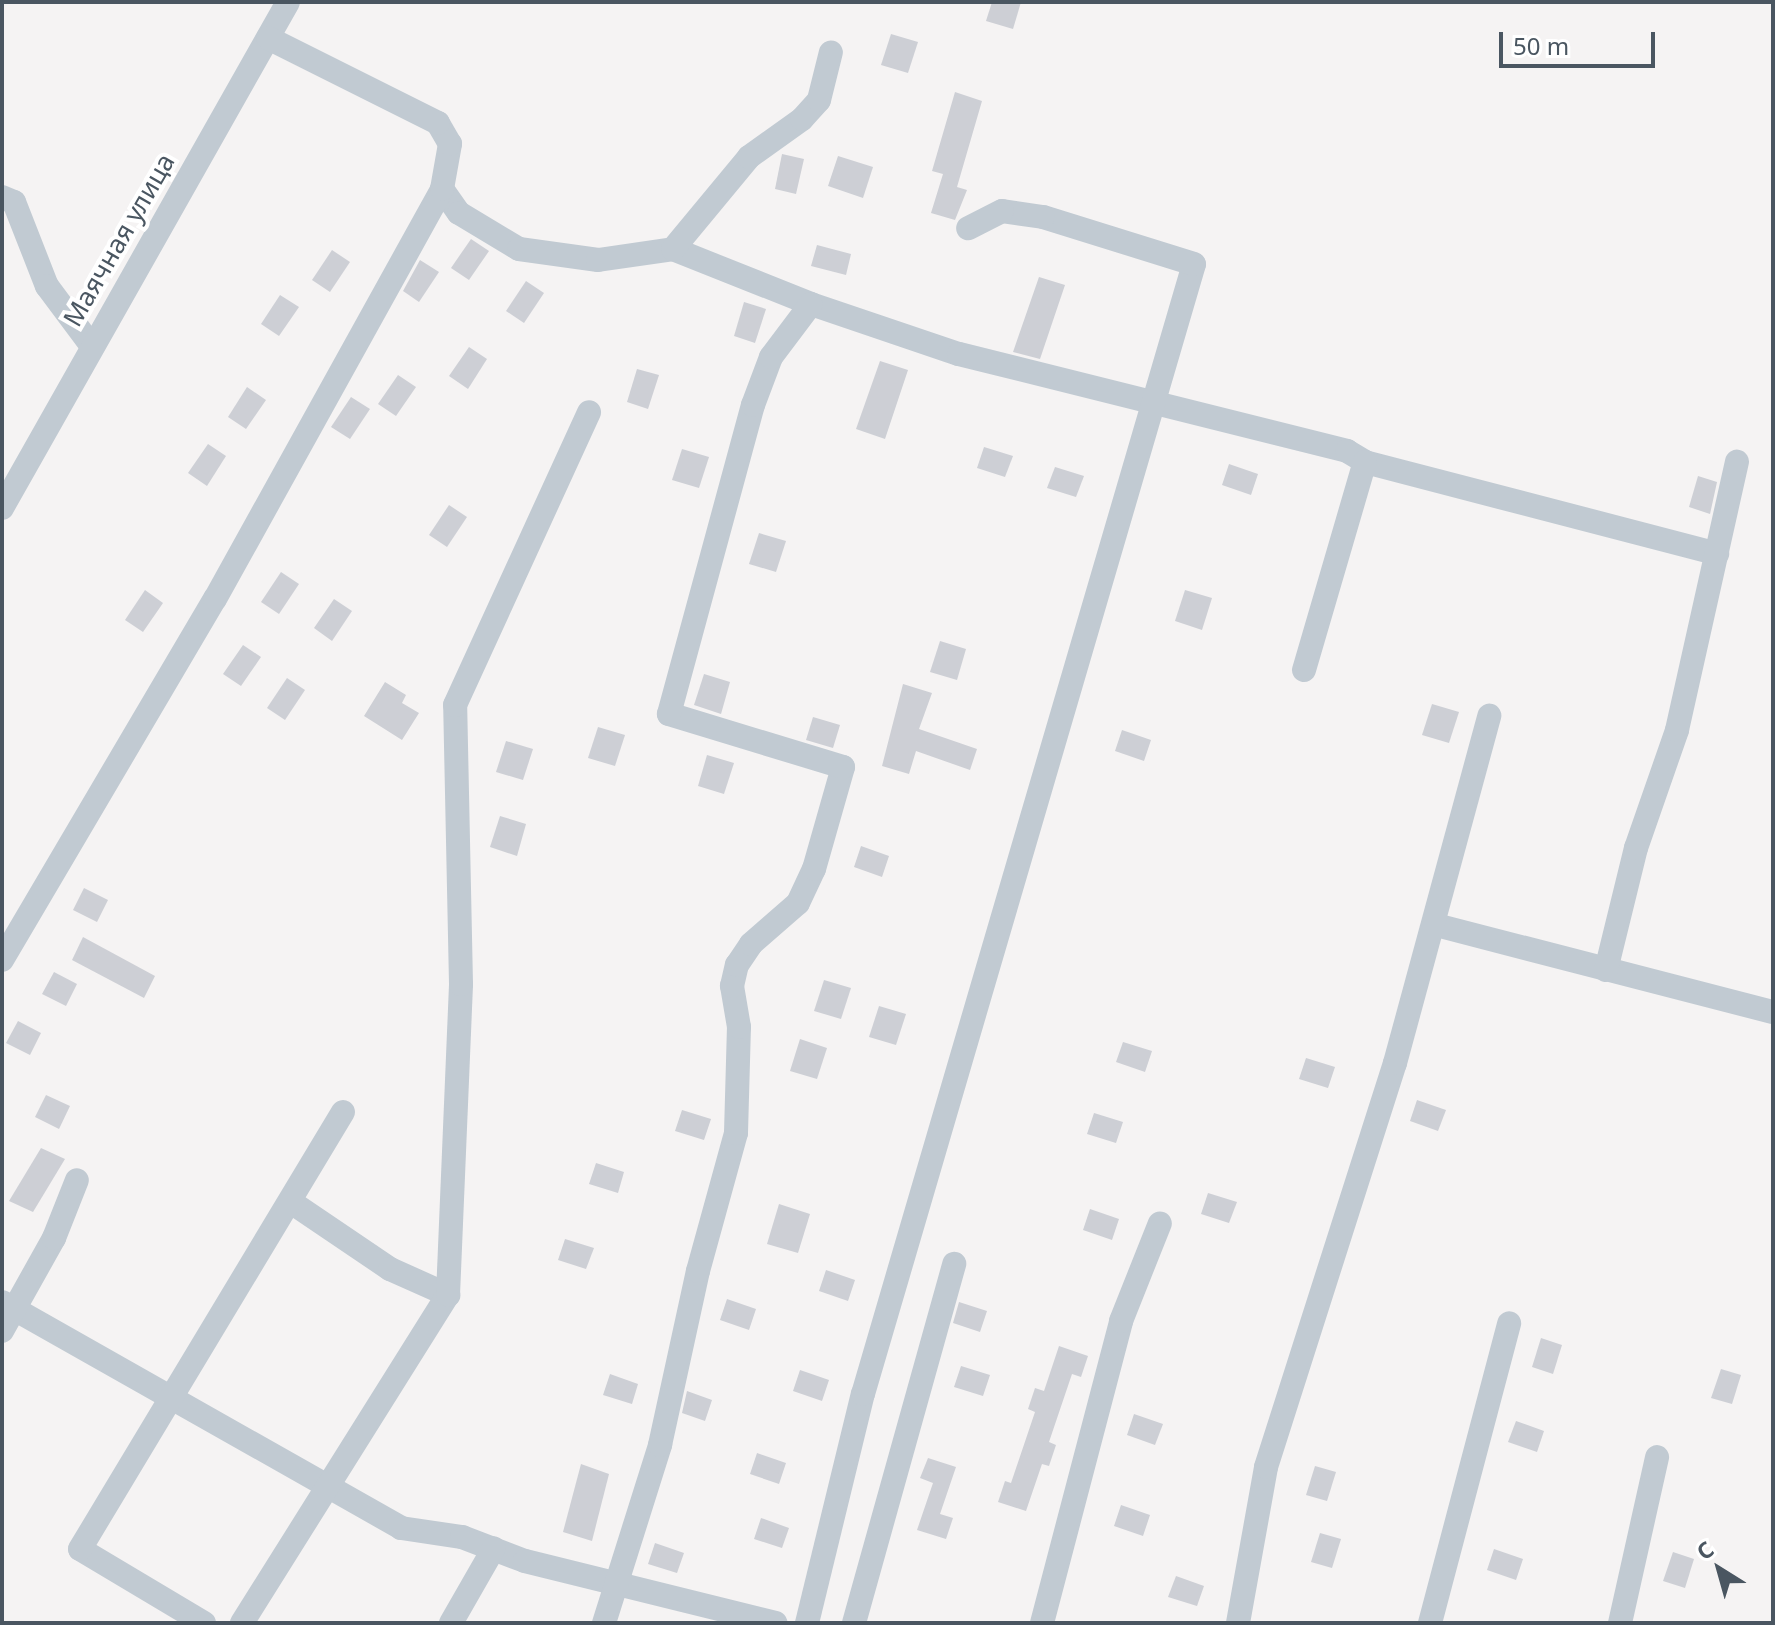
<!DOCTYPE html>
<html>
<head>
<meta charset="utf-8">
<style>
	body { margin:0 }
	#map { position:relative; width:1775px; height:1625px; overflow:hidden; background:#f5f3f3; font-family:"Noto Sans",sans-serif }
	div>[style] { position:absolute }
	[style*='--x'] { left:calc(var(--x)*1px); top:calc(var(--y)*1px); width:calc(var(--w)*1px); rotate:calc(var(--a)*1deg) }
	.building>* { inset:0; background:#cdcfd5 }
	.street>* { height:24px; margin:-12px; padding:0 12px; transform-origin:12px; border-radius:12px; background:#c1cad2 }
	span { translate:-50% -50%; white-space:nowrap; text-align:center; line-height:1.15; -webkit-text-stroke:8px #fff; paint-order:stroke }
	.street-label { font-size:26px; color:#4a5661 }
	.frame { position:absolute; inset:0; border:4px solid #4a5661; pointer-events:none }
	.north { position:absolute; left:1679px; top:1529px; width:80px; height:80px; -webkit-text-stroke:6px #fff; paint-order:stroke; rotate:323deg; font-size:22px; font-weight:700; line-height:32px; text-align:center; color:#4a5661 }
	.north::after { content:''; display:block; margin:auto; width:28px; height:36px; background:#4a5661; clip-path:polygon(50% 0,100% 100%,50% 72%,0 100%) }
	.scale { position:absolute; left:1499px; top:32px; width:156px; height:36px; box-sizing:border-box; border:4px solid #4a5661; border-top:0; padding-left:10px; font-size:24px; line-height:28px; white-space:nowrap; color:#4a5661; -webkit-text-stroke:6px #fff; paint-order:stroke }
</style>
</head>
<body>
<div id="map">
	<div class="building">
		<div style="clip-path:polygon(992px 2px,1021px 2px,1013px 29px,986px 21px)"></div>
		<div style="clip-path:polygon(891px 34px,918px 42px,908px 73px,881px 65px)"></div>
		<div style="clip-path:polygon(955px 92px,982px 101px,957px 187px,967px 190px,955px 220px,931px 213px,943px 174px,932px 171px)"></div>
		<div style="clip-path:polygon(782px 154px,804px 159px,796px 194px,775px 189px)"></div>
		<div style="clip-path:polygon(838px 156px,873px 167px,863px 198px,828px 186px)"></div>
		<div style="clip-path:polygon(471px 239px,489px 251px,469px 280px,451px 268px)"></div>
		<div style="clip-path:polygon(817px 245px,851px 254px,846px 275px,811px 266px)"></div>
		<div style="clip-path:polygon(332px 250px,350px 262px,330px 292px,312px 280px)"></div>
		<div style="clip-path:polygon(420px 260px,439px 272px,419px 302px,403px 291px)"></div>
		<div style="clip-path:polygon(1039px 277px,1065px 285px,1040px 359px,1013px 352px)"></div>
		<div style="clip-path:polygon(526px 281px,544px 293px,524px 323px,506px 311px)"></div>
		<div style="clip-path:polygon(280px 295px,299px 307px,279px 336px,261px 324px)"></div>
		<div style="clip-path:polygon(744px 302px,766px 309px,755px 343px,734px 336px)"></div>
		<div style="clip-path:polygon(469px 347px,487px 359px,468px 389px,449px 376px)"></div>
		<div style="clip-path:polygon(880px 361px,908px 370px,885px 439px,856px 429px)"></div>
		<div style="clip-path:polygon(637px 369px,659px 375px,648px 409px,627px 402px)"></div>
		<div style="clip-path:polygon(398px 375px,416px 387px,396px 416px,378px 404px)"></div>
		<div style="clip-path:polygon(247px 387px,266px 400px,246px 429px,228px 417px)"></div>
		<div style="clip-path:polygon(351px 397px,370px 409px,350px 439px,331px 427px)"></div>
		<div style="clip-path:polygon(208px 444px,226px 456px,207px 486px,188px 473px)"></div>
		<div style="clip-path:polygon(984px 447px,1013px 456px,1005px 477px,977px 468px)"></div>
		<div style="clip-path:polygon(682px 449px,709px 457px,699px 488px,672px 480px)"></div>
		<div style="clip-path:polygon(1229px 464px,1258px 474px,1251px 495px,1222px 485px)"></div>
		<div style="clip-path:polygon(1055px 467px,1084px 476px,1076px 497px,1047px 488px)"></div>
		<div style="clip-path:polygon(1698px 476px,1717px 482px,1710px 514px,1689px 507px)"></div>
		<div style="clip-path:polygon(449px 505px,467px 517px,447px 547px,429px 535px)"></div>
		<div style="clip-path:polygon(759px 533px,786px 541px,776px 572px,749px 564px)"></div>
		<div style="clip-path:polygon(281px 572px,299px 584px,279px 614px,261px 602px)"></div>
		<div style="clip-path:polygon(145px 590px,163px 603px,143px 632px,125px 620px)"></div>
		<div style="clip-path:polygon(1185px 590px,1212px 598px,1202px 630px,1175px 621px)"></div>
		<div style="clip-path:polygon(334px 599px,352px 611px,332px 641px,314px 628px)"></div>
		<div style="clip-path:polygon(940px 641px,966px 649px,957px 680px,930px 672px)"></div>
		<div style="clip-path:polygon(243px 645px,261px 657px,241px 686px,223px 674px)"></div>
		<div style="clip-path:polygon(704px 674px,730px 682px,721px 714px,694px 705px)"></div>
		<div style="clip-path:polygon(287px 678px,305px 690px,285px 720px,267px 708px)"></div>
		<div style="clip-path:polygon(385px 682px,406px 695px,402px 703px,419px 713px,402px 740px,364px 716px)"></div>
		<div style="clip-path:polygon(903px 684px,932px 693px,919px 729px,977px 749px,970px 770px,916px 751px,909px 774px,882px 766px)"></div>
		<div style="clip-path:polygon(1432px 704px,1459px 712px,1449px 743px,1422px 735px)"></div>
		<div style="clip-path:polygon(813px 717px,840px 725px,833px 748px,806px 740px)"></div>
		<div style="clip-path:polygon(598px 727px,625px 735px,615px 766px,588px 758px)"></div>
		<div style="clip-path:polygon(1122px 730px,1151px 740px,1144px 761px,1115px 751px)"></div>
		<div style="clip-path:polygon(506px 741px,533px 749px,523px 780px,496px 772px)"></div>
		<div style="clip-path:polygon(707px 755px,734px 763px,724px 794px,698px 786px)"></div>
		<div style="clip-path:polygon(500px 816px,526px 824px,517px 856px,490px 847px)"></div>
		<div style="clip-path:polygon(861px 846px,889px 856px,882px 877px,854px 867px)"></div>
		<div style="clip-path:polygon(84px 888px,108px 900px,97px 922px,73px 910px)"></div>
		<div style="clip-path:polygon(83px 937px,155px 976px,144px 998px,72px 960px)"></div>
		<div style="clip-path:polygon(54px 972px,77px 984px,66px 1006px,42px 994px)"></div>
		<div style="clip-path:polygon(824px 980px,851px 988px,841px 1019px,814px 1011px)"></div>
		<div style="clip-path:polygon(879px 1006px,906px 1014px,896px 1045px,869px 1037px)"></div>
		<div style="clip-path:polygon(18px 1021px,41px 1033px,30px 1055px,6px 1043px)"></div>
		<div style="clip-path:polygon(800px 1039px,827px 1048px,817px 1079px,790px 1071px)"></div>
		<div style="clip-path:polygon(1123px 1042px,1152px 1051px,1145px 1072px,1116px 1062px)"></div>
		<div style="clip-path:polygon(1306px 1058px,1335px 1067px,1328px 1088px,1299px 1079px)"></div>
		<div style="clip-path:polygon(46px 1095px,70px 1106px,59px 1129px,35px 1117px)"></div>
		<div style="clip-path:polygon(1417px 1100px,1446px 1110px,1438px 1131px,1410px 1121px)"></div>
		<div style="clip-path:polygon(682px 1110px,711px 1119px,704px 1140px,675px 1131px)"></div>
		<div style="clip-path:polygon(1094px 1113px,1123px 1122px,1116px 1143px,1087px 1134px)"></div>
		<div style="clip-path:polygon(41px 1148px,65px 1159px,33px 1212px,9px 1201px)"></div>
		<div style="clip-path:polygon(596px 1163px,624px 1172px,618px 1193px,589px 1184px)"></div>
		<div style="clip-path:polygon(1208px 1193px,1237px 1202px,1229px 1223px,1201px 1214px)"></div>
		<div style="clip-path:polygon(779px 1204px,810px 1214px,798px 1253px,767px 1244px)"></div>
		<div style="clip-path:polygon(1090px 1209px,1119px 1219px,1112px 1240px,1083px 1230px)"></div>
		<div style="clip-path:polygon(565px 1239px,594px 1248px,586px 1269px,558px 1260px)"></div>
		<div style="clip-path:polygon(826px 1270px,855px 1280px,848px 1301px,819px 1291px)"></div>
		<div style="clip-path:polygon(727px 1299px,756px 1309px,749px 1330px,720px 1320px)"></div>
		<div style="clip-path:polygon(959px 1302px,987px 1311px,980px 1332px,953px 1323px)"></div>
		<div style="clip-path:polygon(1541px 1338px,1562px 1345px,1553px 1374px,1532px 1367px)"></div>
		<div style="clip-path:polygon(1059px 1346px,1088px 1356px,1081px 1377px,1072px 1374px,1049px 1442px,1056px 1445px,1049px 1466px,1042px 1464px,1026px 1511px,998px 1502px,1005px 1481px,1011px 1483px,1035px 1412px,1028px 1409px,1035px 1388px,1044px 1391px)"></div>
		<div style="clip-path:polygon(961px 1366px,990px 1375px,983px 1396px,954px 1387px)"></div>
		<div style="clip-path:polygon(1721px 1369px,1741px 1375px,1732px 1404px,1711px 1398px)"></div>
		<div style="clip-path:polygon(800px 1370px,829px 1380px,822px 1401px,793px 1391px)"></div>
		<div style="clip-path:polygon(610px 1374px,638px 1384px,632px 1404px,603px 1395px)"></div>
		<div style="clip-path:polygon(687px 1391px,712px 1400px,705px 1421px,682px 1413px)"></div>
		<div style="clip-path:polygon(1134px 1414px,1163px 1424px,1155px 1445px,1127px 1435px)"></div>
		<div style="clip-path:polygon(1516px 1421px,1544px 1431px,1537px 1452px,1508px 1442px)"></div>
		<div style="clip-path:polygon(757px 1453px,786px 1463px,779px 1484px,750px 1474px)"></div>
		<div style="clip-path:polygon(928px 1458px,956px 1467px,940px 1514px,953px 1518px,946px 1539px,917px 1530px,933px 1483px,920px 1478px)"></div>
		<div style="clip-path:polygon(581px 1464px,609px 1474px,592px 1541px,563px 1532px)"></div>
		<div style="clip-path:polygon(1315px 1466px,1336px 1472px,1327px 1501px,1306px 1495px)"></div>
		<div style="clip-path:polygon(1121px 1505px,1150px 1515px,1143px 1536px,1114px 1526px)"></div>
		<div style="clip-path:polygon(761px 1518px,789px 1528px,782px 1548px,754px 1539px)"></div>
		<div style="clip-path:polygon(1320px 1533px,1341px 1539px,1332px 1568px,1311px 1562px)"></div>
		<div style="clip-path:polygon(655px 1543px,684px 1553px,677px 1573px,648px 1564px)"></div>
		<div style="clip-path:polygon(1494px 1549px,1523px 1559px,1516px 1580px,1487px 1570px)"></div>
		<div style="clip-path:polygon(1673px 1552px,1694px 1559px,1685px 1588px,1663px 1581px)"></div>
		<div style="clip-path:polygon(1176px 1576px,1204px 1586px,1197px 1606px,1168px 1597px)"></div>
	</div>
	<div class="street">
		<div style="--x:442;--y:189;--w:29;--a:55"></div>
		<div style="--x:459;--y:213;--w:70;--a:31"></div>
		<div style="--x:519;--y:249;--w:80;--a:7.9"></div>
		<div style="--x:598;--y:260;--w:76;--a:-8.3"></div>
		<div style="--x:673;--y:249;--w:149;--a:21.7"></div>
		<div style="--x:811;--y:304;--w:156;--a:18.7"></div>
		<div style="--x:959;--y:354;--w:400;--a:14"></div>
		<div style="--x:1347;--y:451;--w:21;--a:31"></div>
		<div style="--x:1365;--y:462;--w:364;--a:14.6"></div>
		<div style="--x:2;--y:197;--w:13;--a:23"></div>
		<div style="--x:14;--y:202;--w:90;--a:68.6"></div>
		<div style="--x:47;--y:286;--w:74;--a:53.3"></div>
		<div style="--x:673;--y:249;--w:119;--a:-50.4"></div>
		<div style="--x:749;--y:157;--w:65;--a:-35.6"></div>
		<div style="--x:802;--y:119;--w:25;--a:-48"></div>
		<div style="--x:819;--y:100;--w:49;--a:-76"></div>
		<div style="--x:2;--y:508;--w:581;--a:-60.52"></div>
		<div style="--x:1304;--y:670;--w:217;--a:-73.7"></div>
		<div style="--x:1436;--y:925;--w:348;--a:14.5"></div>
		<div style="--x:2;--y:960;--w:419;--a:-59.5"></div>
		<div style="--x:215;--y:599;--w:469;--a:-61"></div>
		<div style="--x:442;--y:189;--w:46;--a:-79.9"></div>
		<div style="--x:450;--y:144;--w:24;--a:-120"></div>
		<div style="--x:438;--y:123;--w:190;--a:-153.4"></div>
		<div style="--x:1606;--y:970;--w:126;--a:-76.2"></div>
		<div style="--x:1636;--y:848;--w:125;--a:-70.8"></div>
		<div style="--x:1677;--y:730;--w:275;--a:-77.4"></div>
		<div style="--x:291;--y:1202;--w:120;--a:34.1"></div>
		<div style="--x:390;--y:1269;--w:64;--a:24.1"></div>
		<div style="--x:2;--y:1302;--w:459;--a:29.5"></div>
		<div style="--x:401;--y:1528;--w:62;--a:8.4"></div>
		<div style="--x:462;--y:1537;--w:67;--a:20.9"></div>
		<div style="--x:525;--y:1561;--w:258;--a:13.9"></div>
		<div style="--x:2;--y:1331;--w:107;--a:-60.8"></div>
		<div style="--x:54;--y:1238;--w:62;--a:-68.4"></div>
		<div style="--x:204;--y:1623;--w:144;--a:-149.2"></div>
		<div style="--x:80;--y:1549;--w:510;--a:-58.96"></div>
		<div style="--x:242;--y:1623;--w:387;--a:-57.9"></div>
		<div style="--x:448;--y:1295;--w:311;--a:-87.6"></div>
		<div style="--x:461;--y:984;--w:279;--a:-91.2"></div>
		<div style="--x:455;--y:705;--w:322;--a:-65.4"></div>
		<div style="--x:451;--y:1623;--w:86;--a:-60.2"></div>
		<div style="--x:604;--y:1623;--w:187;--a:-72.5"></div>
		<div style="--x:660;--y:1445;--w:178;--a:-77.7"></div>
		<div style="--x:698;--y:1271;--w:143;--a:-74.6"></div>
		<div style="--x:736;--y:1133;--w:106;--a:-88.4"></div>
		<div style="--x:739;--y:1027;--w:42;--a:-99.7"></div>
		<div style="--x:732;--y:986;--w:22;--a:-77"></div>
		<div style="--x:737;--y:965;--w:25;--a:-56"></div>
		<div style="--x:751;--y:944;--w:62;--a:-41.1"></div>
		<div style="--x:798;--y:903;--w:38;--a:-65"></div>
		<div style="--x:814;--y:869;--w:106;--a:-74.1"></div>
		<div style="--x:843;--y:767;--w:182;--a:-163.1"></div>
		<div style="--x:669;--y:714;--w:320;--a:-74.8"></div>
		<div style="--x:753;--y:405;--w:51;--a:-69.4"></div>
		<div style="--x:771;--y:357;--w:66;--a:-53"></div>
		<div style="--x:807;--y:1623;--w:236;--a:-76.3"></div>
		<div style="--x:863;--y:1394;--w:1177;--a:-73.67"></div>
		<div style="--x:1194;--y:264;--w:158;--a:-162.7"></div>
		<div style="--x:1043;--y:217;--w:41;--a:-171.7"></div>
		<div style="--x:1002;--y:211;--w:38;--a:153"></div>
		<div style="--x:854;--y:1623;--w:373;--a:-74.4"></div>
		<div style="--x:1042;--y:1623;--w:312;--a:-75.3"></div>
		<div style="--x:1121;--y:1321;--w:105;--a:-68.3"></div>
		<div style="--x:1238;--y:1623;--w:158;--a:-79.8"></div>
		<div style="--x:1266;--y:1467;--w:424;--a:-72.3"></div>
		<div style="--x:1395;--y:1063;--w:360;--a:-74.8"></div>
		<div style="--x:1430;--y:1623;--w:310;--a:-75.2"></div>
		<div style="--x:1620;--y:1623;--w:170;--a:-77.4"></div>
	</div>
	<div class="street-label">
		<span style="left:119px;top:240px;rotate:-60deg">Маячная улица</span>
	</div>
	<div class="frame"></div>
	<div class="north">С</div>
	<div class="scale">50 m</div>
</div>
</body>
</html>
